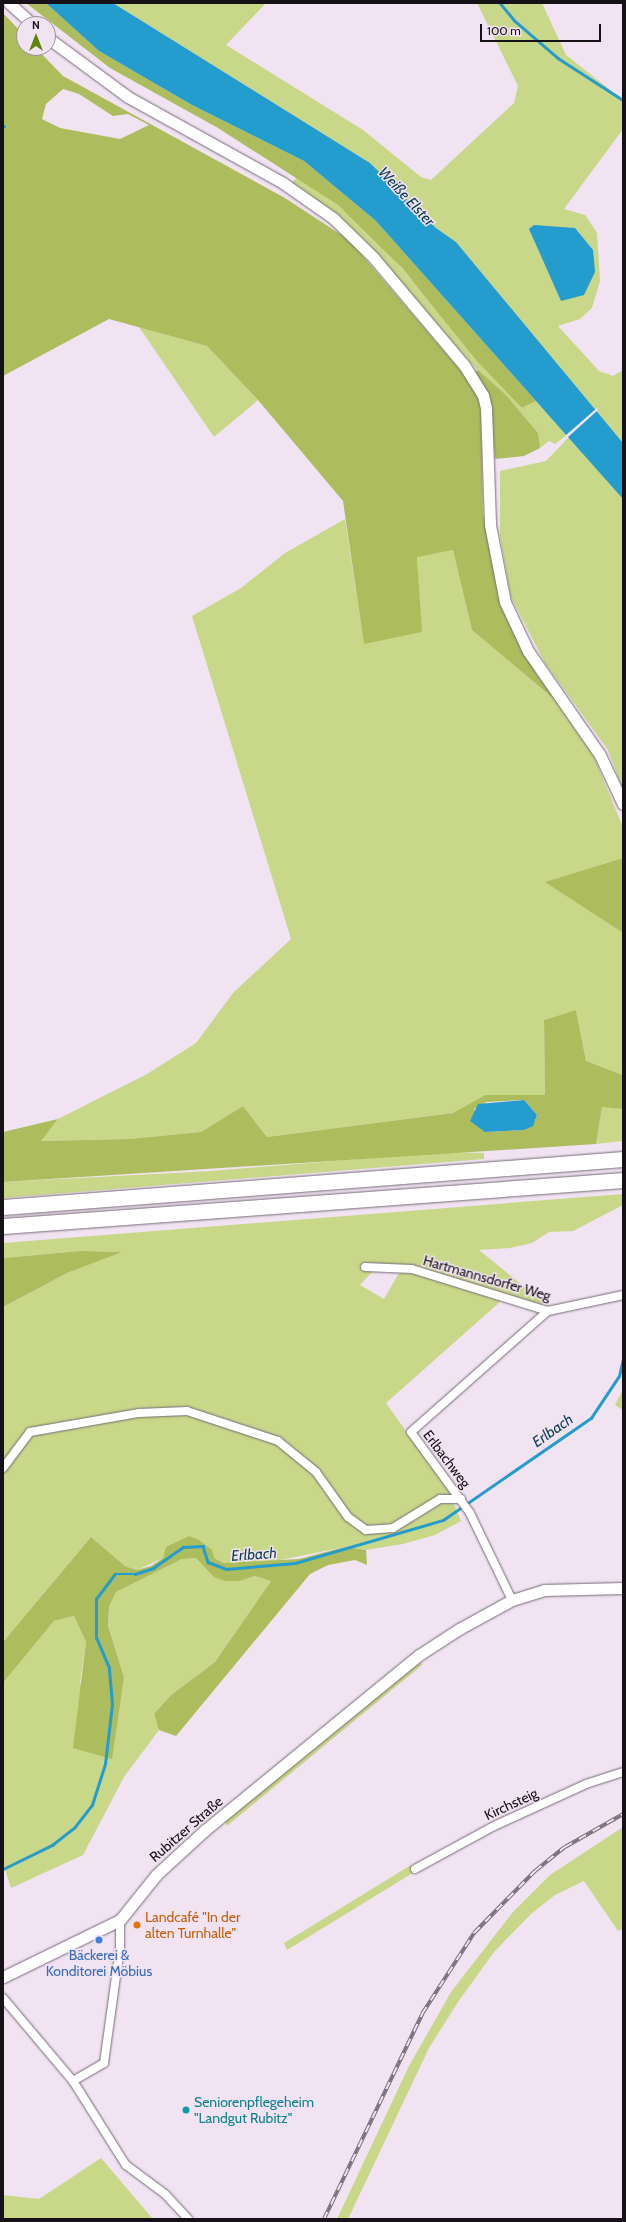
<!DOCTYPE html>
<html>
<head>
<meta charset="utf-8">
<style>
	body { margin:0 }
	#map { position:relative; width:626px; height:2222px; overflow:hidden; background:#f1e3f2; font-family:Cabin,sans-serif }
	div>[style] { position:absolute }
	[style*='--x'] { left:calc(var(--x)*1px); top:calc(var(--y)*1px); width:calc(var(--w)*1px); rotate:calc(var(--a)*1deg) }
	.green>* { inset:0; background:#c9d789 }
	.forest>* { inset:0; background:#adbc5c }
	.water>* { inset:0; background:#249ccd }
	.pier>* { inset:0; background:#f1e3f2 }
	.stream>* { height:2.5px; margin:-1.25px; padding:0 1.25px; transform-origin:1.25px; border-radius:1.25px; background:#249ccd }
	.roads { filter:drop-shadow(0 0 1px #766a77) drop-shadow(0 0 1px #766a77) }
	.minor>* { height:8px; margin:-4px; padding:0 4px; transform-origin:4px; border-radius:4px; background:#fff }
	.secondary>* { height:11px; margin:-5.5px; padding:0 5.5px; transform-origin:5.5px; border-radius:5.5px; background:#fff }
	.motorway>* { height:15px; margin:-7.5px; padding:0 7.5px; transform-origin:7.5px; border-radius:7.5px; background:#fff }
	.rail>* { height:4px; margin-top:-2px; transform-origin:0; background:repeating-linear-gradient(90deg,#f1e3f2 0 8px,#756c75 0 16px); box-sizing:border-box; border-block:1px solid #756c75 }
	.dots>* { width:11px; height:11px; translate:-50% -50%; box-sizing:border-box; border:2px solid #f1e3f2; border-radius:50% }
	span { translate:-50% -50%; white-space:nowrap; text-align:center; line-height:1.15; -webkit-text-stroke:3px #f1e3f2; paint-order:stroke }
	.street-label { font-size:14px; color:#161116 }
	.food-label { font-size:14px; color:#c56008 }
	.left { translate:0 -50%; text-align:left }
	.shop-label { font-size:14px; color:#366cbe }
	.culture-label { font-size:14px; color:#0d838f }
	.water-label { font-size:15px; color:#0c3d51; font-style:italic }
	.frame { position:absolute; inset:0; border:4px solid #161116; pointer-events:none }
	.north { position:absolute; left:16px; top:16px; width:40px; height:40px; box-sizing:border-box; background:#f1e3f2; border:1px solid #998f9a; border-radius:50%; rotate:0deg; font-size:11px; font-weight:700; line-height:16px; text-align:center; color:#161116 }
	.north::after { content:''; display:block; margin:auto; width:14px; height:18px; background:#5d8408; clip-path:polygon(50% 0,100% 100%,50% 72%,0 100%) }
	.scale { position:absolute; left:480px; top:24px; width:121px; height:18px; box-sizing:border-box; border:2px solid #161116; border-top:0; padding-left:5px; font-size:12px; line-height:14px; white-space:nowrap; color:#161116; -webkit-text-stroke:3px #f1e3f2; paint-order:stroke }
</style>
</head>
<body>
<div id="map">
	<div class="green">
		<div style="clip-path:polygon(113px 3px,266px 3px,226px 45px,363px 130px,421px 177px,431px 180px,514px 103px,518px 86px,477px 3px,542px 3px,566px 55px,623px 100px,623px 129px,564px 209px,585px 215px,597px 233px,600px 281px,592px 308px,580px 319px,558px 326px,599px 371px,613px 376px,623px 370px,623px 443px,456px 242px,436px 228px,370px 163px)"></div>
		<div style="clip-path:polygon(297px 177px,338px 205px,377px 240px,522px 408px,536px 401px,567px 435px,555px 444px,549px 441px,540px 448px,536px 440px,538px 433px,507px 396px,489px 384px,364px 239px,291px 184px)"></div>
		<div style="clip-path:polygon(139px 327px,207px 346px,258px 400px,214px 437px)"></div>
		<div style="clip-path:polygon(569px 437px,623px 499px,623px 790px,608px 750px,545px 663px,511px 597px,500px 536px,500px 471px,546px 461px)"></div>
		<div style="clip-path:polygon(345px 519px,364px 643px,421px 632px,417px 556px,453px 550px,472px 630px,560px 704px,592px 752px,622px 825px,623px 858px,546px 882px,623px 933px,623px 1075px,586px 1061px,576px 1010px,544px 1020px,545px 1095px,485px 1095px,453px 1113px,267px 1137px,243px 1106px,201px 1132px,129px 1139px,40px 1141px,58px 1119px,147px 1074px,196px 1043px,233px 993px,291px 939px,192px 616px,241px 588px,285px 553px)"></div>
		<div style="clip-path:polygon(602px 1106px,623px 1109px,623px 1141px,596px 1144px)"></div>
		<div style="clip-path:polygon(445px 1152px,484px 1153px,484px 1159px,3px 1198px,3px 1182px,211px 1171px)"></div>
		<div style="clip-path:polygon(623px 1194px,623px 1205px,573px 1231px,549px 1232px,532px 1243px,510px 1248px,479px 1250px,548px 1306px,412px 1267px,373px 1271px,360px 1285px,384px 1299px,399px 1273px,411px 1273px,501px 1301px,386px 1403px,448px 1490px,461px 1521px,435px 1535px,403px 1544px,366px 1550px,345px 1547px,260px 1564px,224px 1563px,214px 1558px,163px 1558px,137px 1570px,125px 1566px,91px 1537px,3px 1642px,3px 1307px,67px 1273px,121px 1252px,80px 1251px,3px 1258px,3px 1243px)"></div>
		<div style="clip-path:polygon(623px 1389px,623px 1410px,615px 1405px)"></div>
		<div style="clip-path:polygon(196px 1558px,240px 1581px,255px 1576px,271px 1581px,215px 1662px,171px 1695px,154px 1714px,159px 1730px,124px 1777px,83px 1855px,11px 1888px,3px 1864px,3px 1683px,54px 1621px,74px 1616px,86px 1642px,80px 1683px,120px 1701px,124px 1677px,108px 1626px,109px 1607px,116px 1592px,182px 1559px)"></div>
		<div style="clip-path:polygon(415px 1652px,422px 1665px,227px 1826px,221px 1811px)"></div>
		<div style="clip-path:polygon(623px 1827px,623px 1929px,618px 1931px,584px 1881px,555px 1895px,531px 1914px,494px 1952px,458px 2002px,429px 2048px,348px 2219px,337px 2219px,409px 2066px,451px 1992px,513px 1912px,550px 1875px)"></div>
		<div style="clip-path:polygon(411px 1865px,416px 1871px,287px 1950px,284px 1943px)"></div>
		<div style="clip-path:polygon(101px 2158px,153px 2219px,3px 2219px,3px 2195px,39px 2199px)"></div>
	</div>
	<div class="forest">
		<div style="clip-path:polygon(26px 3px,46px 3px,99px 51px,192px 105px,304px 161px,376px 221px,536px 401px,522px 408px,477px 361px,402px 268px,338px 205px,218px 128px,110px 68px)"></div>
		<div style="clip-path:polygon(evenodd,3px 13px,24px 35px,24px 48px,36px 48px,63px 76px,285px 198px,349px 240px,472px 384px,481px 407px,483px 513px,499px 598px,537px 675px,560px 704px,472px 630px,453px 550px,417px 557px,422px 632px,364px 644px,343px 501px,258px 400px,207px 346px,109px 319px,3px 376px,3px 13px,63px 89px,79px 94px,113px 116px,128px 114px,149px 125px,120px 139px,60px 128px,42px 119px,46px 104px,63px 89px)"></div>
		<div style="clip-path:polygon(478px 370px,507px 396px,538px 433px,540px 448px,524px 456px,495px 459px,490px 397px,475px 372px)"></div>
		<div style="clip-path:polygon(623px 858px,623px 933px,545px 882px)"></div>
		<div style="clip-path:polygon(evenodd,576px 1010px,586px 1061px,623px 1075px,623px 1109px,602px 1107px,596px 1144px,3px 1182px,3px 1132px,58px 1119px,41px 1141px,129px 1139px,201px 1132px,243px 1106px,267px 1137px,453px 1113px,485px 1095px,545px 1095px,544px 1020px,576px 1010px,524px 1100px,537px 1115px,535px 1121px,524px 1130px,485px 1132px,474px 1109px,487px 1102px,524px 1100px)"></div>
		<div style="clip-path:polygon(80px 1251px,122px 1252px,67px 1273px,3px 1307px,3px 1258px)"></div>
		<div style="clip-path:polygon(189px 1536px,199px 1540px,212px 1550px,214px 1558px,224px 1563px,299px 1559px,345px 1547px,366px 1550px,367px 1565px,355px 1560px,328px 1565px,310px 1574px,176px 1736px,159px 1730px,154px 1714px,171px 1695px,215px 1662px,271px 1581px,255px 1576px,240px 1581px,225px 1581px,214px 1577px,196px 1558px,182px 1559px,116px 1592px,109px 1607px,108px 1626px,124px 1677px,112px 1759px,73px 1748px,86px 1642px,74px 1616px,54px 1621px,3px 1683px,3px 1642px,91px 1537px,125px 1566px,137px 1570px,151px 1566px,163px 1558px,166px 1547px)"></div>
	</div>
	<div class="water">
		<div style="clip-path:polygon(46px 3px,113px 3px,370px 163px,436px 228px,456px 242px,623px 443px,623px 499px,376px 221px,304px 161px,192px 105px,99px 51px)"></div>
		<div style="clip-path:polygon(534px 225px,575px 228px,593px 250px,595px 272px,584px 295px,561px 301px,529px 229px)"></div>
		<div style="clip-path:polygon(524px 1100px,537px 1115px,533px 1126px,524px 1130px,485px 1132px,470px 1121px,478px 1104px)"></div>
	</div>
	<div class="pier">
		<div style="clip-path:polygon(597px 408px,598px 410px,567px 438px,565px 436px)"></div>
	</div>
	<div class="stream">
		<div style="--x:500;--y:3;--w:23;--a:50"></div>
		<div style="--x:515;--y:21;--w:57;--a:40.7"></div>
		<div style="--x:558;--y:58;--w:77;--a:32.9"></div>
		<div style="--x:3;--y:127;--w:1;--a:-45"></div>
		<div style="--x:3;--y:1869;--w:55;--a:-26.1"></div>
		<div style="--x:52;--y:1845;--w:28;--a:-38"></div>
		<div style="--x:74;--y:1828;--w:29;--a:-52"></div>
		<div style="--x:92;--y:1805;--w:43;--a:-72.4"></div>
		<div style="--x:105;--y:1764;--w:60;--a:-83.3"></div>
		<div style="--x:112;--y:1704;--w:36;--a:-95"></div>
		<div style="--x:109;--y:1668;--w:33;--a:-113"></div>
		<div style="--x:96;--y:1638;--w:39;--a:-90"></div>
		<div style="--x:96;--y:1599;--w:31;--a:-53"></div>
		<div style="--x:115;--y:1574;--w:20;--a:0"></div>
		<div style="--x:135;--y:1574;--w:19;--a:-18"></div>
		<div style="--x:153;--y:1568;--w:37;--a:-35"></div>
		<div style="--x:183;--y:1547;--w:20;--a:-3"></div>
		<div style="--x:203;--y:1546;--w:17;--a:73"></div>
		<div style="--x:208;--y:1562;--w:19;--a:21"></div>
		<div style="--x:226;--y:1569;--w:69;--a:-5"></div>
		<div style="--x:295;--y:1563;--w:154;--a:-16.2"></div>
		<div style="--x:443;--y:1520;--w:180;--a:-34.6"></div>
		<div style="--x:591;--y:1418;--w:50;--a:-56.3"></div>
		<div style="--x:619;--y:1376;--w:17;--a:-77"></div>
	</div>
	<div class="roads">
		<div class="minor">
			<div style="--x:365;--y:1267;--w:47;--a:2.4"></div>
			<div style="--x:412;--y:1269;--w:142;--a:17.2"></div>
			<div style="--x:548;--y:1311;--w:77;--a:-12"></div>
			<div style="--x:3;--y:1468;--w:45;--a:-53.1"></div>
			<div style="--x:30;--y:1432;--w:111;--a:-9.9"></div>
			<div style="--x:139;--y:1413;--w:48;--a:-2.4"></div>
			<div style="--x:187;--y:1411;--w:96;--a:18.2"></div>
			<div style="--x:278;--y:1441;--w:49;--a:39.2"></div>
			<div style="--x:316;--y:1472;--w:55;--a:54.6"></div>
			<div style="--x:348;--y:1517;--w:22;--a:36"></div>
			<div style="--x:366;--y:1530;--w:27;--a:-4"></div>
			<div style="--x:393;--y:1528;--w:55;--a:-31.7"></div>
			<div style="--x:440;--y:1499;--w:21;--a:0"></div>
			<div style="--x:512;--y:1600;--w:97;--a:-115.8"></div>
			<div style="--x:470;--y:1513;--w:100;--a:-126.1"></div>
			<div style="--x:411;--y:1432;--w:183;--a:-41.5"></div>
			<div style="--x:415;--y:1869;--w:90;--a:-28.6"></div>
			<div style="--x:494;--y:1826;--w:101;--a:-24.5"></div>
			<div style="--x:586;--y:1784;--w:39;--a:-18"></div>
			<div style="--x:3;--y:1998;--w:109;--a:49.9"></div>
			<div style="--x:73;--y:2081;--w:99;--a:57.8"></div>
			<div style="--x:126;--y:2165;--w:49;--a:36.6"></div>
			<div style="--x:165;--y:2194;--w:34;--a:47"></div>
			<div style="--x:73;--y:2081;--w:36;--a:-30"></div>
			<div style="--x:104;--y:2063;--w:116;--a:-82.1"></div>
			<div style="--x:120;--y:1948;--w:28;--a:-90"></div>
		</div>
		<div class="secondary">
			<div style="--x:9;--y:3;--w:31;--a:42"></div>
			<div style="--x:48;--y:38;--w:99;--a:36.4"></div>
			<div style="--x:128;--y:97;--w:177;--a:29"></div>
			<div style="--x:283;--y:183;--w:61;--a:35"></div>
			<div style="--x:333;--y:218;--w:56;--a:44.3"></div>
			<div style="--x:373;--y:257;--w:141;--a:49.9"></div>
			<div style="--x:464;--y:365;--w:36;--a:58"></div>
			<div style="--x:483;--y:395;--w:13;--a:77"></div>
			<div style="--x:486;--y:408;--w:117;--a:88"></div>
			<div style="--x:490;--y:525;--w:78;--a:79"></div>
			<div style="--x:505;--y:602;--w:54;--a:64.9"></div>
			<div style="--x:528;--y:651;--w:126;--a:55.3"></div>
			<div style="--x:600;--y:755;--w:54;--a:64.9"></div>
			<div style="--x:3;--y:1977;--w:130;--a:-26"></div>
			<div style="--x:120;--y:1920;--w:58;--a:-51.3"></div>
			<div style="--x:156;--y:1875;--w:67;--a:-42.6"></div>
			<div style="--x:205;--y:1830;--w:276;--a:-39.3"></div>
			<div style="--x:419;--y:1655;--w:48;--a:-33"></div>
			<div style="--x:459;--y:1629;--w:60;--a:-28.7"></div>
			<div style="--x:512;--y:1600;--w:34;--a:-17"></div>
			<div style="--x:544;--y:1590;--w:79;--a:-1.5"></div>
		</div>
		<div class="motorway">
			<div style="--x:3;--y:1207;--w:622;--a:-4.43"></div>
			<div style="--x:3;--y:1226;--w:622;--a:-4.24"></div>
		</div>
	</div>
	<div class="rail">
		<div style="--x:324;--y:2219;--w:227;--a:-64.4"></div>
		<div style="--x:422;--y:2014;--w:96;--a:-57.3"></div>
		<div style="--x:474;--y:1933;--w:87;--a:-45.5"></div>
		<div style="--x:535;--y:1871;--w:38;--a:-39"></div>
		<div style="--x:565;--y:1847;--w:67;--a:-29.6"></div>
	</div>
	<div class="dots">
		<div style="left:137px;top:1925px;background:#e8710a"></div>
		<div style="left:99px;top:1940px;background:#3f7fe0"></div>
		<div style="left:186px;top:2110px;background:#0f9aa8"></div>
	</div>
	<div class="street-label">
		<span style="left:487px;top:1278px;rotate:16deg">Hartmannsdorfer Weg</span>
		<span style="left:447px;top:1459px;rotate:53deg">Erlbachweg</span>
		<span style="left:511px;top:1804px;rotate:-25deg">Kirchsteig</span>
		<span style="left:186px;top:1829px;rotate:-41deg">Rubitzer Straße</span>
	</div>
	<div class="food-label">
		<span class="left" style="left:145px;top:1925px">Landcafé "In der<br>alten Turnhalle"</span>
	</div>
	<div class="shop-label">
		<span style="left:99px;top:1963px">Bäckerei &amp;<br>Konditorei Möbius</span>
	</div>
	<div class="culture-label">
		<span class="left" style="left:194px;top:2110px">Seniorenpflegeheim<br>"Landgut Rubitz"</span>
	</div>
	<div class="water-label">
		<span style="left:406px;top:197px;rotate:47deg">Weiße Elster</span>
		<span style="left:553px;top:1431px;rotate:-35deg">Erlbach</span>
		<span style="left:254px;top:1555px;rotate:-4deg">Erlbach</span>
	</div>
	<div class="frame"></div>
	<div class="north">N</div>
	<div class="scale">100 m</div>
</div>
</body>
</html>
